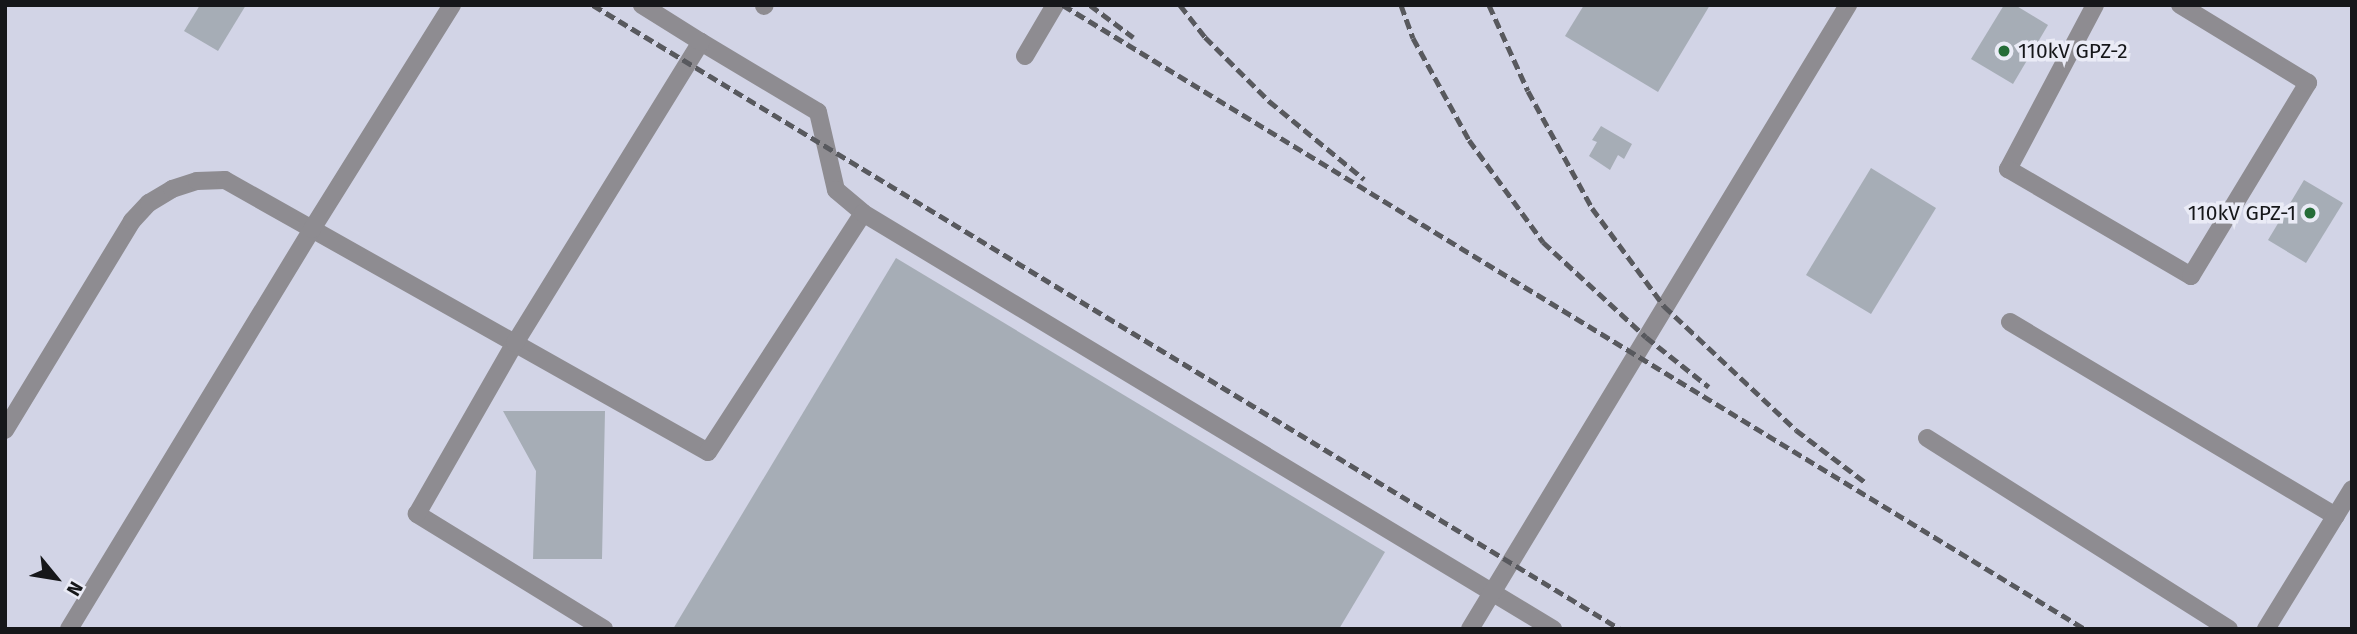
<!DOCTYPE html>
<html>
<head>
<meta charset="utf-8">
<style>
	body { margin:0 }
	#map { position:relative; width:2357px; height:634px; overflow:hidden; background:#dddee9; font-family:"Fira Sans",sans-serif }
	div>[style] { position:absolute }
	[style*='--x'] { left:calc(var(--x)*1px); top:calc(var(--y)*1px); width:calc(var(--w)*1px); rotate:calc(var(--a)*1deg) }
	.built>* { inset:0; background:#d2d4e6 }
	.building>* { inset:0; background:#a6adb6 }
	.lane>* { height:18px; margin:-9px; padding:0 9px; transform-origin:9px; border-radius:9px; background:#8e8c91 }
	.rail>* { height:5px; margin-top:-2.5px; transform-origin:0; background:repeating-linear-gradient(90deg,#58595e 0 10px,transparent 0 15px) }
	.dots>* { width:19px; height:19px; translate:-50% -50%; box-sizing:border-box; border:4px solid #eaebf6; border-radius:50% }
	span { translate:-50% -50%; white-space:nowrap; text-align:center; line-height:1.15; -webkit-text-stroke:7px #eaebf6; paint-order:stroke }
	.poi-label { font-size:21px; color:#16171a }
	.left { translate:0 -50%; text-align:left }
	.right { translate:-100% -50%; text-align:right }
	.frame { position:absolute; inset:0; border:7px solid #16171a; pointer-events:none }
	.north { position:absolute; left:21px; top:543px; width:70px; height:70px; -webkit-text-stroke:5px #eaebf6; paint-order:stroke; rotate:120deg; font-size:19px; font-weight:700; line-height:28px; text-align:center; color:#16171a }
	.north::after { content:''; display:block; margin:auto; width:24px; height:32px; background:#16171a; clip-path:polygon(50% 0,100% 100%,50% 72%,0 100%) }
</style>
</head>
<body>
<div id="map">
	<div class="built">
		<div style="clip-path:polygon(8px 5px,2352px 5px,2352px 629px,5px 629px,5px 10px)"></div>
	</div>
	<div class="building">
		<div style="clip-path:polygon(200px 5px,246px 5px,218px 51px,184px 31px)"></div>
		<div style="clip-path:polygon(1584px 5px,1710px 5px,1658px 92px,1565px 36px)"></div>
		<div style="clip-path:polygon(2004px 5px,2015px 5px,2048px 25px,2013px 84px,1971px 59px)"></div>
		<div style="clip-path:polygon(1601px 126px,1632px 144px,1624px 159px,1618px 155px,1610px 170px,1589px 156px,1597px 142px,1592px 140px)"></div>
		<div style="clip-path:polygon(1871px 168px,1936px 208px,1871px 314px,1806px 275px)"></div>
		<div style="clip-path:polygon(2304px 180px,2343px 203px,2306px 263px,2268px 240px)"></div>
		<div style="clip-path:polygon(896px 258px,1385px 552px,1339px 629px,673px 629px)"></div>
		<div style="clip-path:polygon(503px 411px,605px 411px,602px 559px,533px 559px,536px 471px)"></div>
	</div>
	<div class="lane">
		<div style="--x:2095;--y:5;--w:186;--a:117.9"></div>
		<div style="--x:2008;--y:169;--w:212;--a:30.3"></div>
		<div style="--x:2191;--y:276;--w:226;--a:-58.8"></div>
		<div style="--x:2308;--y:83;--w:150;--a:-148.6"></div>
		<div style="--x:764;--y:6;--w:1;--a:-45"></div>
		<div style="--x:701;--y:42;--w:136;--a:30.9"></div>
		<div style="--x:818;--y:112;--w:80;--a:77"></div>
		<div style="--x:836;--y:190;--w:35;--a:40"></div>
		<div style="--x:1025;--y:56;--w:59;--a:-59.5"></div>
		<div style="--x:2010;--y:322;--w:379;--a:30.8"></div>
		<div style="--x:5;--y:430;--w:245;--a:-58.7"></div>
		<div style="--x:132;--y:221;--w:25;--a:-47"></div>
		<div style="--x:149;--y:203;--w:27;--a:-31"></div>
		<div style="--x:172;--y:189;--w:26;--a:-18"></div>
		<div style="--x:197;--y:181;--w:28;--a:-2"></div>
		<div style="--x:225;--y:180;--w:554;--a:29.39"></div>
		<div style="--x:708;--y:452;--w:285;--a:-57"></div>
		<div style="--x:863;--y:213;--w:806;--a:31.09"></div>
		<div style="--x:1927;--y:438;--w:357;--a:32.3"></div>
		<div style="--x:69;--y:629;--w:468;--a:-58.7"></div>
		<div style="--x:312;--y:229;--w:264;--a:-58"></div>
		<div style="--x:604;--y:629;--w:220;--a:-148.4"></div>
		<div style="--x:417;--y:514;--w:197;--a:-60.2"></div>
		<div style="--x:515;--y:343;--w:354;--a:-58.3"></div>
		<div style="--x:701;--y:42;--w:70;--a:-147.9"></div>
		<div style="--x:1470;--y:629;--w:730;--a:-58.79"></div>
		<div style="--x:2266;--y:629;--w:164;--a:-58.4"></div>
	</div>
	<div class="rail">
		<div style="--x:593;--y:5;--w:1202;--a:31.28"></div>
		<div style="--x:1063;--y:5;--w:1197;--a:31.41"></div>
		<div style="--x:1090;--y:5;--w:54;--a:36.7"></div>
		<div style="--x:1180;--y:5;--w:41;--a:52"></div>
		<div style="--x:1205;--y:37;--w:91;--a:45"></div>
		<div style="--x:1269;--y:101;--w:123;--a:39.4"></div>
		<div style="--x:1401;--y:5;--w:35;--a:70"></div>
		<div style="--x:1413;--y:38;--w:116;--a:61.2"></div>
		<div style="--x:1469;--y:140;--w:126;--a:54"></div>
		<div style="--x:1543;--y:242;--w:140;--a:42.7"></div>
		<div style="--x:1646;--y:337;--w:80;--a:38.4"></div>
		<div style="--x:1489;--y:5;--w:94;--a:65.6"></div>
		<div style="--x:1528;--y:91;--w:133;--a:61.3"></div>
		<div style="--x:1592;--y:208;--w:122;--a:53.7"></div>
		<div style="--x:1664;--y:306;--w:181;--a:43.2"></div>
		<div style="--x:1796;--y:430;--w:88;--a:37.1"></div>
	</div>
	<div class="dots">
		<div style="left:2004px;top:51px;background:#256c38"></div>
		<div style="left:2310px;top:213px;background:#256c38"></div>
	</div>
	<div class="poi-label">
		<span class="left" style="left:2018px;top:51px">110kV GPZ-2</span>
		<span class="right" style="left:2296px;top:213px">110kV GPZ-1</span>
	</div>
	<div class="frame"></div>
	<div class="north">N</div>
</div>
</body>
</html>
